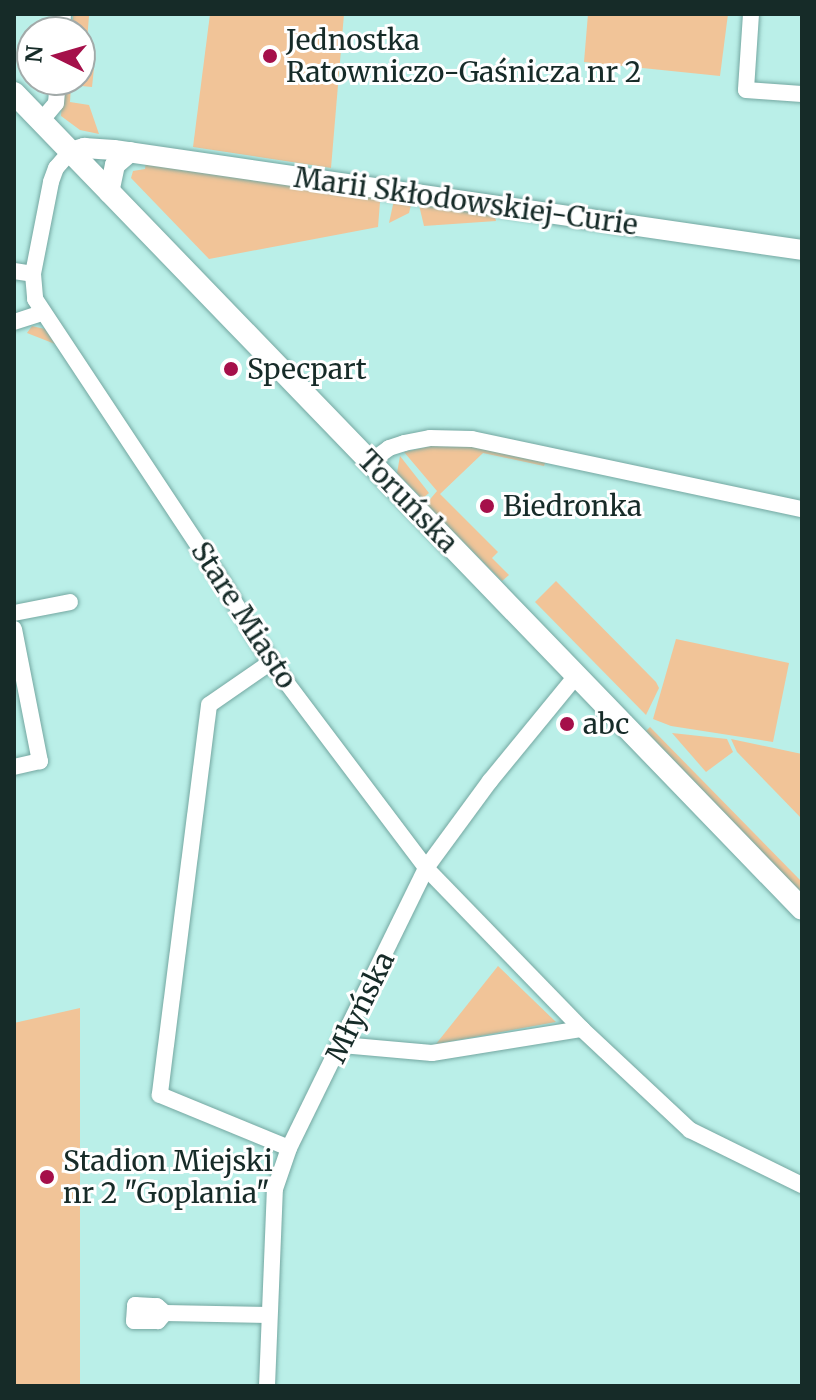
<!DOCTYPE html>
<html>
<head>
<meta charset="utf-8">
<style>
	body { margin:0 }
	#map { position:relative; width:816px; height:1400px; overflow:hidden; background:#baefe8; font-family:Merriweather,serif }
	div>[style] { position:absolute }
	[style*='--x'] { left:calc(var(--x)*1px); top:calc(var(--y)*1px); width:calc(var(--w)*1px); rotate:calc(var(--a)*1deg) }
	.green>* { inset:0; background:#f1c498 }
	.roads { filter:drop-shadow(0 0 2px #74a7a1) drop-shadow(0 0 2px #74a7a1) }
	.minor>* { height:16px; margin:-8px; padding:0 8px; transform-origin:8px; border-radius:8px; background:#fff }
	.tertiary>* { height:20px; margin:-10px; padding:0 10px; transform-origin:10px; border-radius:10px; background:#fff }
	.secondary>* { height:22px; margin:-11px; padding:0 11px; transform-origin:11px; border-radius:11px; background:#fff }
	.dots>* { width:22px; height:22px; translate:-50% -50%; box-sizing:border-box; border:4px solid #fff; border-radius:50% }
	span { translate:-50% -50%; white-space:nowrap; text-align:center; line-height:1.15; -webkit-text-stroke:6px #fff; paint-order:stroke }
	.poi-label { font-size:28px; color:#162b28 }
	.left { translate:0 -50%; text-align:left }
	.street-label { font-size:28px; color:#162b28 }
	.frame { position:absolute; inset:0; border:16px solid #162b28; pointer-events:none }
	.north { position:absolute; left:16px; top:16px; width:80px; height:80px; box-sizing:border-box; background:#fff; border:2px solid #a2aaa9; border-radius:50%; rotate:275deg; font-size:22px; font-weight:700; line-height:32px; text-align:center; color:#162b28 }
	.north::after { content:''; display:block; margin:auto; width:28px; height:36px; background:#a5104a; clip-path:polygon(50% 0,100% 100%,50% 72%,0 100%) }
</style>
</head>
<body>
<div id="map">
	<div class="green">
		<div style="clip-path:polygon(73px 14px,89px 16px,87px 40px,83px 43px,80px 43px,80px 32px,72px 32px)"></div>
		<div style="clip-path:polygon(210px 14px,344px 14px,331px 168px,193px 147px)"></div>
		<div style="clip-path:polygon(588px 14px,728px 14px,720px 76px,584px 62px)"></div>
		<div style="clip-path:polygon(80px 57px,88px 57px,88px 64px,94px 68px,92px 87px,71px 85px,70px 102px,89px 105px,99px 134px,80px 130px,61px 116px,63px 84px,80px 80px)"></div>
		<div style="clip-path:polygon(146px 161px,376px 196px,380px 202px,378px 227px,209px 259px,131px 178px,133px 171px,145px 169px)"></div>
		<div style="clip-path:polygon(394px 200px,411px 205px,409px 213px,389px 223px)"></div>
		<div style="clip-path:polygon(419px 205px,494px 213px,496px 221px,424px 226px)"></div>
		<div style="clip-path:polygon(32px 326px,45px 329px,55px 344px,27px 333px)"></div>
		<div style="clip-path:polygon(471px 444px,546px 461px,544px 466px,483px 453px,440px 494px,498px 552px,492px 558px,509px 575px,502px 581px,426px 504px,437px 491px,404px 452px,431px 446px)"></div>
		<div style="clip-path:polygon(400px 456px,429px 493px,422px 499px,397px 473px)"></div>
		<div style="clip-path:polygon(556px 581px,656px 682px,659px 688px,646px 715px,535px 602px)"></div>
		<div style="clip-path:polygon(676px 639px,789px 663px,773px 742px,671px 726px,653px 719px)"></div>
		<div style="clip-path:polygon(650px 727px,802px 882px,802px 893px,646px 731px)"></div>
		<div style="clip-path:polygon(672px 733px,727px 739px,733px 752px,706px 772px)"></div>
		<div style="clip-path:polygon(731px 739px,802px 754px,802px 819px,737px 752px)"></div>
		<div style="clip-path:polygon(498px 966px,556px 1022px,436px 1044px)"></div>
		<div style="clip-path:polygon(80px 1008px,80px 1386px,14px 1386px,14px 1023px)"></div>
	</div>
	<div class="roads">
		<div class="minor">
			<div style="--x:751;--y:14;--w:76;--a:93.8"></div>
			<div style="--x:746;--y:90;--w:56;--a:4.1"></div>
			<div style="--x:62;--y:32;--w:18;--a:-87"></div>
			<div style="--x:41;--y:121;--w:23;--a:-50"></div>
			<div style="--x:56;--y:103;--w:23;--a:-85"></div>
			<div style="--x:70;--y:152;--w:21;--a:131"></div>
			<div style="--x:56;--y:168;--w:15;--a:110"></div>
			<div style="--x:51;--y:182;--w:94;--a:101.1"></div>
			<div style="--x:33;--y:274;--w:25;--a:85"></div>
			<div style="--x:35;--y:299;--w:331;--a:56.5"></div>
			<div style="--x:218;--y:575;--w:102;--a:58.7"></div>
			<div style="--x:271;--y:662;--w:258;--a:53"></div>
			<div style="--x:426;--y:868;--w:224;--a:45.9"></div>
			<div style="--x:582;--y:1029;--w:148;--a:43.1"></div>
			<div style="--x:690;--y:1130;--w:125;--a:26.2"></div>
			<div style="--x:14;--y:271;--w:19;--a:9"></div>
			<div style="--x:14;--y:322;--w:28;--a:-18"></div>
			<div style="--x:370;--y:462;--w:24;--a:-36"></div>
			<div style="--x:389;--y:448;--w:16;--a:-18"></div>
			<div style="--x:404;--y:443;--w:26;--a:-11"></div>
			<div style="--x:430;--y:438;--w:42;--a:1.4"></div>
			<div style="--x:472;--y:439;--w:337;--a:12"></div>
			<div style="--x:14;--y:613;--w:57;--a:-11.1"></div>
			<div style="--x:14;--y:629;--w:135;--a:78.9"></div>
			<div style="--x:40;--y:761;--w:27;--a:167"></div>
			<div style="--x:271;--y:662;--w:75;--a:145.3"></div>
			<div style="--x:209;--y:705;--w:393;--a:97.2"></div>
			<div style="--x:160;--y:1095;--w:139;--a:22.3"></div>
			<div style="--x:342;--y:1045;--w:90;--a:5.1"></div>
			<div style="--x:432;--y:1053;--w:152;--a:-9.1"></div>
			<div style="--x:165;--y:1313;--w:11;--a:131"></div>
			<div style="--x:158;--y:1321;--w:24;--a:180"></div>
			<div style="--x:134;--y:1321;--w:16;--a:-86"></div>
			<div style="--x:135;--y:1305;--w:22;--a:3"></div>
			<div style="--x:157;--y:1306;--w:11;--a:41"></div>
			<div style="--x:165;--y:1313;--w:103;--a:1.1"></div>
			<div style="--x:267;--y:1386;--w:197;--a:-87.7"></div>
			<div style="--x:275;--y:1189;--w:43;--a:-71.1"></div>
			<div style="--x:289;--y:1148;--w:312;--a:-63.9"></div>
			<div style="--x:426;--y:868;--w:108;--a:-53.7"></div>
			<div style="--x:490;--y:781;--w:136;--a:-50.7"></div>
		</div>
		<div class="tertiary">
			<div style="--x:70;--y:152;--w:15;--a:-16"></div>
			<div style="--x:84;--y:148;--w:30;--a:4"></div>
			<div style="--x:114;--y:150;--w:695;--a:8.27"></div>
			<div style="--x:109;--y:193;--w:29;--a:-78"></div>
			<div style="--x:115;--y:165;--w:20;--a:-41"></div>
		</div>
		<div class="secondary">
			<div style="--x:14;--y:93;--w:1134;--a:46"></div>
		</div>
	</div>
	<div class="dots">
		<div style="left:270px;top:56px;background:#a5104a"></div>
		<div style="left:231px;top:369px;background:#a5104a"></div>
		<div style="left:487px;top:506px;background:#a5104a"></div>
		<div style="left:567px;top:724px;background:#a5104a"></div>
		<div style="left:47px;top:1177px;background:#a5104a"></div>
	</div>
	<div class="poi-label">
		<span class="left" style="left:286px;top:56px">Jednostka<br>Ratowniczo-Gaśnicza nr 2</span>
		<span class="left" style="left:247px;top:369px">Specpart</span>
		<span class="left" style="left:503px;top:506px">Biedronka</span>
		<span class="left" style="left:583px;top:724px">abc</span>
		<span class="left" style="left:63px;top:1177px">Stadion Miejski<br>nr 2 "Goplania"</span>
	</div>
	<div class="street-label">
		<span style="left:466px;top:201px;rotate:8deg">Marii Skłodowskiej-Curie</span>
		<span style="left:408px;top:501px;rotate:46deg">Toruńska</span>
		<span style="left:244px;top:615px;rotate:57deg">Stare Miasto</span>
		<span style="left:360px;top:1007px;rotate:-64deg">Młyńska</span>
	</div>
	<div class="frame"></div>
	<div class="north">N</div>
</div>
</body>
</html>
